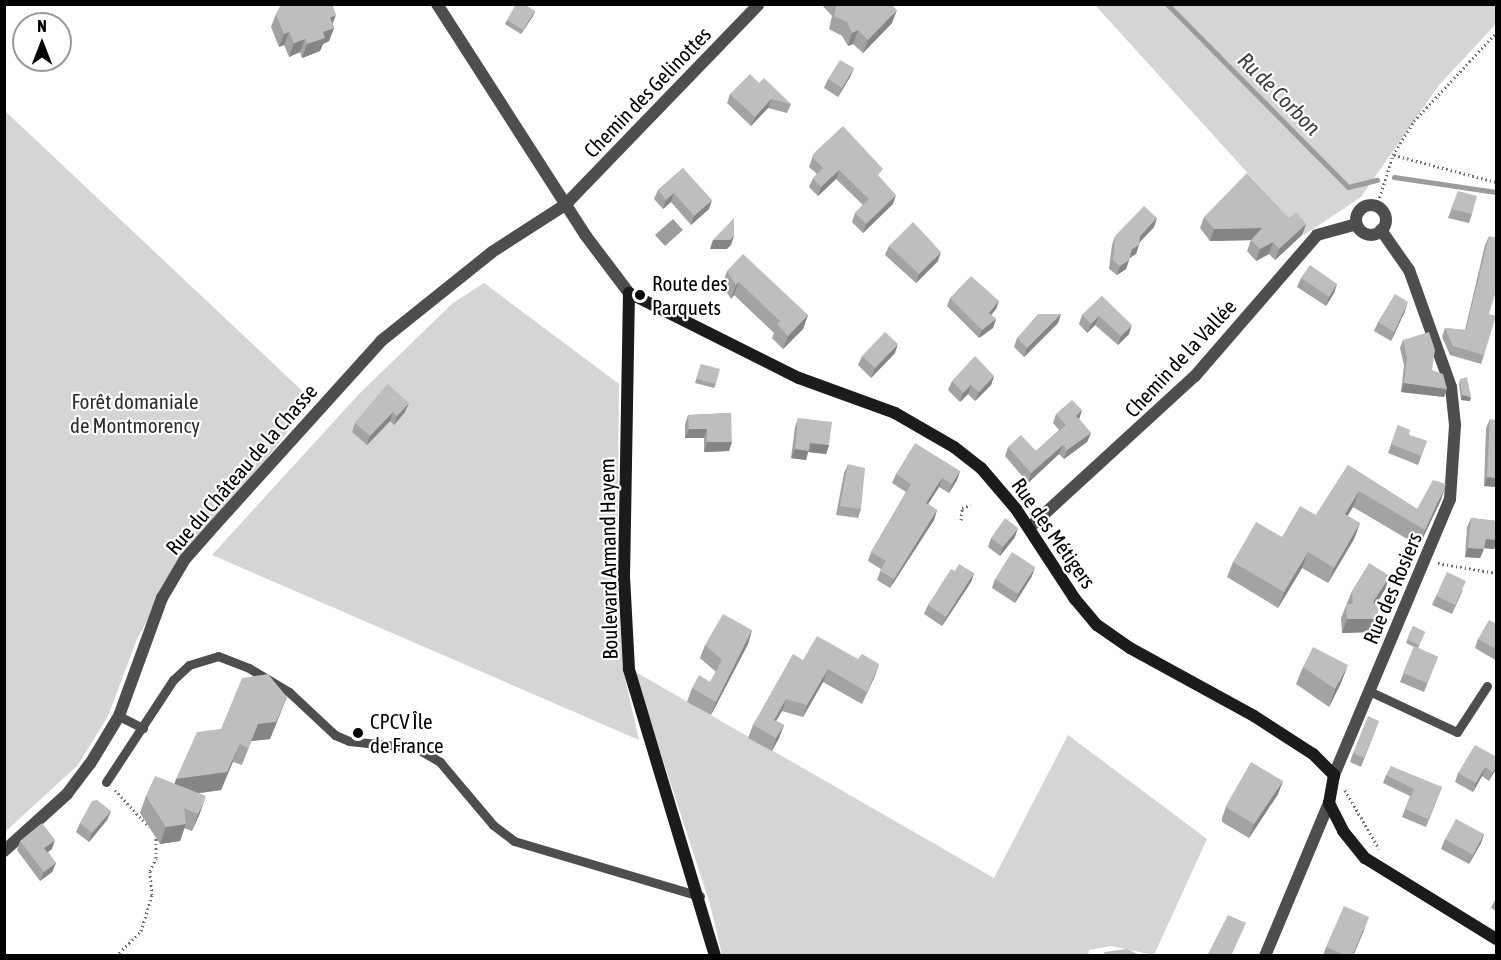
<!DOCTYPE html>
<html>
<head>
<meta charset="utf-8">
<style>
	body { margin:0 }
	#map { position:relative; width:1501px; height:960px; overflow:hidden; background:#fff; font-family:"Asap Condensed",sans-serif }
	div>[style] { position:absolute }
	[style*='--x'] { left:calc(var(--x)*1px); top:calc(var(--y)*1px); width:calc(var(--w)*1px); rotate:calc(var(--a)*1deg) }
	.green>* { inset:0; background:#d5d5d5 }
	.water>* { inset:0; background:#9c9c9c }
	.stream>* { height:5px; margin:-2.5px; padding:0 2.5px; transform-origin:2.5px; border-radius:2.5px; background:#9c9c9c }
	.path>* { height:3px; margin-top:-1.5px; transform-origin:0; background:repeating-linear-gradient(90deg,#707070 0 1.5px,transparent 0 4.5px) }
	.lane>* { height:9px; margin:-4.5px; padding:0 4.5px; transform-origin:4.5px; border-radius:4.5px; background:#4e4e4e }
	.street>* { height:12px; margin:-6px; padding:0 6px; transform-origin:6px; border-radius:6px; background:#4e4e4e }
	.street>.ring { margin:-6px; padding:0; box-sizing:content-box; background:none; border:12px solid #4e4e4e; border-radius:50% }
	.secondary>* { height:12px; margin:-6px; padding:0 6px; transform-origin:6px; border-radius:6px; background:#1b1b1b }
	.wall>* { inset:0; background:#a3a3a3 }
	.shaded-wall>* { inset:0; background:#858585 }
	.building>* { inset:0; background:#bebebe }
	.dots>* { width:16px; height:16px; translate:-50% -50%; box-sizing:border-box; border:3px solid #fff; border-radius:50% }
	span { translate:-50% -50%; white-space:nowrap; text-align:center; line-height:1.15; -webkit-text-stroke:4.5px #fff; paint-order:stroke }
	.street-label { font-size:21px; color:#000 }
	.poi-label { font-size:21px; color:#000 }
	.left { translate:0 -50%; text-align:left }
	.park-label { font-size:21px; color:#2c2c2c }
	.water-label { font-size:22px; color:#3d3d3d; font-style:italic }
	.frame { position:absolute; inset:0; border:6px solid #000; pointer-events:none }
	.north { position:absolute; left:12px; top:12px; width:60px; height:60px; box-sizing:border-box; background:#fff; border:2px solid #999; border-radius:50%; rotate:0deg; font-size:16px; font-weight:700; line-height:24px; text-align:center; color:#000 }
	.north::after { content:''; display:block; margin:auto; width:21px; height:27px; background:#000; clip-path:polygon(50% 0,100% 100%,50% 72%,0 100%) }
</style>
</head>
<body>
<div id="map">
	<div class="green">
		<div style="clip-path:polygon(1095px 5px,1496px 5px,1496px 24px,1439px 85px,1361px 197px,1304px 235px)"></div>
		<div style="clip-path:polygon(4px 110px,312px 400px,161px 596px,137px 639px,108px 716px,78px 765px,5px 832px)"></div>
		<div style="clip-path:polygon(484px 283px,619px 384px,617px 575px,623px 669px,639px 740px,212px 555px,359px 394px,453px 303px)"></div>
		<div style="clip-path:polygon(634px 671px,994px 878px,1068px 735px,1207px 839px,1154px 955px,1111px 946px,1089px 950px,1088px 956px,722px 955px,710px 904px)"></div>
	</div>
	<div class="water">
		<div style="clip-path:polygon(673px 219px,683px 230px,665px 246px,655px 235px)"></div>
	</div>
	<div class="stream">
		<div style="--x:1167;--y:4;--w:257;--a:45.3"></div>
		<div style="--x:1348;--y:187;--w:30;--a:-14"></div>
		<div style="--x:1394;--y:177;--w:103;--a:8.4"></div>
	</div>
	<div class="path">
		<div style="--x:1394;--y:155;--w:106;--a:14.8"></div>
		<div style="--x:1377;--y:206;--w:53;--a:-72.6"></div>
		<div style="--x:1393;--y:155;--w:40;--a:-58"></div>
		<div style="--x:1414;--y:121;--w:120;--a:-47"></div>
		<div style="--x:961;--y:520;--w:12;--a:-85"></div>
		<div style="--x:962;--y:508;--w:9;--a:-18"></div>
		<div style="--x:1438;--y:563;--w:59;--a:9.8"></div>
		<div style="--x:115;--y:790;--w:50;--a:47.4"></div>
		<div style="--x:1345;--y:790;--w:68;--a:60"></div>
		<div style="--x:116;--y:956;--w:35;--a:-45"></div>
		<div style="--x:141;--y:931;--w:38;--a:-73"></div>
		<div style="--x:152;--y:895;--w:24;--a:-95"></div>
		<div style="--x:150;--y:871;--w:14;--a:-65"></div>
		<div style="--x:156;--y:858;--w:21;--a:-90"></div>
	</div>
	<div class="lane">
		<div style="--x:1369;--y:691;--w:97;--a:25"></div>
		<div style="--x:1457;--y:732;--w:55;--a:-56.9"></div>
		<div style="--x:119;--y:716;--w:27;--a:27"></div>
		<div style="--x:106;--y:782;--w:122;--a:-56.7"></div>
		<div style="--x:173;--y:680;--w:22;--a:-43"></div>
		<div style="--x:189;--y:665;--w:30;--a:-17"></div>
		<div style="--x:218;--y:656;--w:33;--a:21"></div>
		<div style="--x:249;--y:668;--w:47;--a:31"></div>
		<div style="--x:289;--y:692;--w:63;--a:43.1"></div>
		<div style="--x:335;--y:735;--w:15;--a:23"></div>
		<div style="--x:349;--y:741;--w:67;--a:6"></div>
		<div style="--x:416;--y:748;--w:28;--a:30"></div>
		<div style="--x:440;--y:762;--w:82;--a:49.9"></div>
		<div style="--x:493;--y:825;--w:26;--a:37"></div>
		<div style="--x:514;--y:841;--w:194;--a:16.5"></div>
	</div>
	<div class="street">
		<div style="--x:437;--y:4;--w:276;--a:57.3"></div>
		<div style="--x:586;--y:236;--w:71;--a:53"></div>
		<div class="ring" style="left:1356px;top:205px;width:18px;height:18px"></div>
		<div style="--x:1030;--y:527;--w:224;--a:-42.5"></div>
		<div style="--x:1195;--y:376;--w:186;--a:-49.1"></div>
		<div style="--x:1317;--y:235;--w:41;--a:-15.4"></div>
		<div style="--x:1334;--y:775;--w:299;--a:-67.2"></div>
		<div style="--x:1450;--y:499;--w:74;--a:-86.1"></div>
		<div style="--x:1455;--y:425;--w:38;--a:-96"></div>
		<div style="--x:1451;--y:387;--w:124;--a:-109.7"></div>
		<div style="--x:1409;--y:270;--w:49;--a:-125"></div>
		<div style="--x:4;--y:851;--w:85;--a:-42.1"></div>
		<div style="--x:67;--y:794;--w:38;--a:-53"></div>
		<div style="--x:90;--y:764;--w:56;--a:-58.9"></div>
		<div style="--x:119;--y:716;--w:126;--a:-70"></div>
		<div style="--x:162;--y:598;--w:45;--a:-59.5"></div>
		<div style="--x:185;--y:559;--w:45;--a:-48.6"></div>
		<div style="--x:215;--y:525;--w:248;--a:-47.9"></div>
		<div style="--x:381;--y:341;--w:142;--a:-38.7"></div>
		<div style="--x:492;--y:252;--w:87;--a:-32.8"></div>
		<div style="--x:565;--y:205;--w:278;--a:-46"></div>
		<div style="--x:1265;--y:956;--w:166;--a:-67.3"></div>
	</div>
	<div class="secondary">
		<div style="--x:715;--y:956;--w:300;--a:-106.7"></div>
		<div style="--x:629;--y:669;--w:91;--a:-93.1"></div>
		<div style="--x:624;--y:578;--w:285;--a:-89"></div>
		<div style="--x:629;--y:293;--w:190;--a:26.6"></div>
		<div style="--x:799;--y:378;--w:102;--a:20"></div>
		<div style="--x:895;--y:413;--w:68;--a:30"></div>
		<div style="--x:954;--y:447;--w:34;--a:38"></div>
		<div style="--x:981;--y:468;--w:54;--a:49.5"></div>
		<div style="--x:1016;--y:509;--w:108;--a:56.8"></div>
		<div style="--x:1075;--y:599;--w:34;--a:50"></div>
		<div style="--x:1097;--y:625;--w:40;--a:34.9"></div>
		<div style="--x:1130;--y:648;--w:141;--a:28.7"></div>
		<div style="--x:1254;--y:716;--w:70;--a:32.8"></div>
		<div style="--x:1313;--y:754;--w:30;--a:45"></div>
		<div style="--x:1334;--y:775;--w:28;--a:100"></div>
		<div style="--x:1329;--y:803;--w:31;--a:63"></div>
		<div style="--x:1343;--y:831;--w:35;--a:51"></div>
		<div style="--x:1365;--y:858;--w:154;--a:31.7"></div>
	</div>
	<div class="wall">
		<div style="clip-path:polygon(821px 4px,891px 4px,892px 23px,863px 53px,853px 44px,848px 46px,842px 36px,829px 29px,832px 16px)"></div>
		<div style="clip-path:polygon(535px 11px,533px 16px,521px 34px,505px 24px,507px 20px)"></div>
		<div style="clip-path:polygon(276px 14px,333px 24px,334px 28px,329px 41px,323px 44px,320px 51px,302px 58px,300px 52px,289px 57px,284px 45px,279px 47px,271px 27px)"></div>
		<div style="clip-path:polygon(854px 68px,850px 77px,838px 97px,824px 88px,828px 79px)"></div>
		<div style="clip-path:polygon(759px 83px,791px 104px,787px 113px,768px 108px,751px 126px,727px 103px,730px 94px)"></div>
		<div style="clip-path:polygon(814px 153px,880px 178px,893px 204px,863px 233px,852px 222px,855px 213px,863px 205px,836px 179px,818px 196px,809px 187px,813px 178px,817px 174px,809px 167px)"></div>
		<div style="clip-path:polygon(683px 168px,709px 209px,691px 225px,671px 202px,663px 209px,654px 199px,658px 190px)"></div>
		<div style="clip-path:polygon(1458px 191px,1472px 214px,1469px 223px,1448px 218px)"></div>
		<div style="clip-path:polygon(1204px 217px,1289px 218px,1306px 224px,1302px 235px,1275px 260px,1269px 254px,1256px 261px,1247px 251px,1251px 240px,1210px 241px,1200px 228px)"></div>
		<div style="clip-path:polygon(1157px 218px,1154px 227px,1140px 242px,1136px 254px,1130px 258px,1126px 269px,1117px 275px,1109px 269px,1112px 245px,1115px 236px)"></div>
		<div style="clip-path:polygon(1489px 236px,1489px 314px,1484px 355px,1481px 364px,1450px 355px,1442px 337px,1445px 328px,1465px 330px,1485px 245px)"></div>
		<div style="clip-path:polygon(889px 246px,938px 261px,916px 283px,885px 255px)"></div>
		<div style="clip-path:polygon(727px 271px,808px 315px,803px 329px,783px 349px,772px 338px,774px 333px,734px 295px,731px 299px,722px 285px)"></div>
		<div style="clip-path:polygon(1301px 278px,1337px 284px,1334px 293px,1326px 306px,1297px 287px)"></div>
		<div style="clip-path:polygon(1102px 296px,1129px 334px,1118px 345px,1095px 325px,1087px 333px,1079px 324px,1082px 315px)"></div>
		<div style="clip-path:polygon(950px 298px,999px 301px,996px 309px,991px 315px,996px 319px,993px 328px,979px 338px,947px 306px)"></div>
		<div style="clip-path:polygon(1405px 311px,1391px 341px,1374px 331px,1378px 322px)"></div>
		<div style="clip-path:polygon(1061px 314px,1058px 323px,1024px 357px,1014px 347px,1017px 338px)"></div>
		<div style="clip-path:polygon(1403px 340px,1432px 370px,1447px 389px,1444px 397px,1401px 392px,1404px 365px,1400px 348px)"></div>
		<div style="clip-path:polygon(895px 353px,871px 378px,858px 365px,862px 356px)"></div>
		<div style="clip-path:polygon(701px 364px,716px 384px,714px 388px,695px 383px)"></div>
		<div style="clip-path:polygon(994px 376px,991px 385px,975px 401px,968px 394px,960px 402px,948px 390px,952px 381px)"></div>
		<div style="clip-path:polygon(1460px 379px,1470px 401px,1461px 400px,1459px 384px)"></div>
		<div style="clip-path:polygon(388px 384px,405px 412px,394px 425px,390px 421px,367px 445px,352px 432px,355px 423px)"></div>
		<div style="clip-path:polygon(1082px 410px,1079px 419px,1091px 433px,1087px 442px,1064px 459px,1059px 454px,1028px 483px,1005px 456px,1008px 447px,1036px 451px,1059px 430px,1053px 423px,1056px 414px)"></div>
		<div style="clip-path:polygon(731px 413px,729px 451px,704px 452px,704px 438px,685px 438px,685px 424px,688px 415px)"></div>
		<div style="clip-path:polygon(798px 418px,829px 445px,826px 454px,808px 452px,806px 460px,791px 458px,795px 427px)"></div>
		<div style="clip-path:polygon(1490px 419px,1497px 487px,1484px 486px,1486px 428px)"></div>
		<div style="clip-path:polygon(1398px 425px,1409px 435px,1427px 441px,1418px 465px,1388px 453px)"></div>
		<div style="clip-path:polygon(848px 464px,861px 509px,858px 518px,836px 515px,844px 473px)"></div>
		<div style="clip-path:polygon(1348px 465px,1417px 509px,1441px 500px,1419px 546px,1353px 507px,1347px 516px,1360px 523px,1354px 539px,1328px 583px,1302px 568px,1278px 608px,1227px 577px,1233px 562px,1282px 537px,1316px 515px)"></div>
		<div style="clip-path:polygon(960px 471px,957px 480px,949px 493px,939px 487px,928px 504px,937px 510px,934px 520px,890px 588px,877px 580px,881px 569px,868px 561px,871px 552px,906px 492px,892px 483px,896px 474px)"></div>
		<div style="clip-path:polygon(1471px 518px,1497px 521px,1497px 543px,1494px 549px,1484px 548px,1480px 558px,1465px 557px,1467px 527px)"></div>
		<div style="clip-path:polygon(1015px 537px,1000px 556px,988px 547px,991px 538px)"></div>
		<div style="clip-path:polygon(955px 571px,974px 573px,971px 582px,942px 626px,924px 614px,928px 605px)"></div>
		<div style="clip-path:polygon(1032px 576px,1015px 603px,992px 588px,995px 579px)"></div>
		<div style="clip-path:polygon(1390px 576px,1385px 589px,1376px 605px,1371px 632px,1342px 633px,1341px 618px,1352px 591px)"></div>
		<div style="clip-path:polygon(1463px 590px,1452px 614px,1432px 605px,1436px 596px)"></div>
		<div style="clip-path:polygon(1497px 624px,1497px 661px,1475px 648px,1478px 639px)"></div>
		<div style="clip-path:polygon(1413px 626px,1425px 632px,1418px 648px,1438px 657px,1424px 692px,1400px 682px,1414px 647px,1406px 643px)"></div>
		<div style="clip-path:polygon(752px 630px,748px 644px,711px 715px,687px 702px,692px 688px,710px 682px,716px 672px,700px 658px,705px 645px)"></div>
		<div style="clip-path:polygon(858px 659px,879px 664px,862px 704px,823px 682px,803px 717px,782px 711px,776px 721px,784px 725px,779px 738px,772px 751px,748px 738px,753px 725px,803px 660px)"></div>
		<div style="clip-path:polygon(1303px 667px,1341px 683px,1329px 707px,1296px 684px)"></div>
		<div style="clip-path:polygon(280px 714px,270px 739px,251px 741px,242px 765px,233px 762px,221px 790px,199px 793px,200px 813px,192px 831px,184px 828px,180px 841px,160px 844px,140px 813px,146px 796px,175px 784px,221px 729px)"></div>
		<div style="clip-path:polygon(1379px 721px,1361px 767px,1350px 762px,1353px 753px)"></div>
		<div style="clip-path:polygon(1497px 757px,1497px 767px,1489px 781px,1482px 776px,1473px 792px,1455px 782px,1458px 773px)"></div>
		<div style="clip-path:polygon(1386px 775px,1442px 787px,1426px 827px,1402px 817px,1410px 796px,1383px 783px)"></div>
		<div style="clip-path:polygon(1283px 781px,1278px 794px,1249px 838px,1222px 822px,1222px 818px,1227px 804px)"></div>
		<div style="clip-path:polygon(111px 811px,107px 820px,89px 842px,76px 832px,80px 823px)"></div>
		<div style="clip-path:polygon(1484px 834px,1481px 843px,1469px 864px,1441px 849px,1445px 839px)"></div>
		<div style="clip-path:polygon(20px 841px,52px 849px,48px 852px,56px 863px,52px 872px,40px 881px,17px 850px)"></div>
		<div style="clip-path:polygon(1497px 896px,1497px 911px,1491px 908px)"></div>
		<div style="clip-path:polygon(1364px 930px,1353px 956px,1323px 956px,1326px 947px)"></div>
	</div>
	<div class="shaded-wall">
		<div style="clip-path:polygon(897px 10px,892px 23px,863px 53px,868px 40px)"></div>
		<div style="clip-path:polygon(535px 11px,533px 16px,521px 34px,523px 30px)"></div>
		<div style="clip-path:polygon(336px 15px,331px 28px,330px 17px)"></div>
		<div style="clip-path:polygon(334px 28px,329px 41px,323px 44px,320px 51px,302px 58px,307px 44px,323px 32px)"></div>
		<div style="clip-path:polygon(858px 30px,853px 44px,848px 46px,852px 33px)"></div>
		<div style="clip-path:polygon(289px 32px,284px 45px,279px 47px,284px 34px)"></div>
		<div style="clip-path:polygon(305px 39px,300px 52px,289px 57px,294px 43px)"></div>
		<div style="clip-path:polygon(854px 68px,850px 77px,838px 97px,842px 88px)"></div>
		<div style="clip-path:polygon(771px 99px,768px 108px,751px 126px,755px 117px)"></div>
		<div style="clip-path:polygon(839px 170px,836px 179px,818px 196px,821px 187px)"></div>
		<div style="clip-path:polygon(674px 193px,671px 202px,663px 209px,666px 200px)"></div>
		<div style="clip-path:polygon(896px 195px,893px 204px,863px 233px,866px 224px)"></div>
		<div style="clip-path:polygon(712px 200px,709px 209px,691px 225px,694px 216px)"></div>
		<div style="clip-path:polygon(1157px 218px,1154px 227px,1137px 245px,1140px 236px)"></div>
		<div style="clip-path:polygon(1306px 224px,1302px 235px,1275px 260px,1279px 249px)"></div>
		<div style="clip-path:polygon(1262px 228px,1258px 240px,1210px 241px,1214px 229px)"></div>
		<div style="clip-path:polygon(734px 236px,731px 245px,727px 249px,710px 249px,713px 240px)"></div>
		<div style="clip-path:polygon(1273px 242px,1269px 254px,1256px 261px,1260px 249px)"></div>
		<div style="clip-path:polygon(1139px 245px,1136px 254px,1129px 258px,1132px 249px)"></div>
		<div style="clip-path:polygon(941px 252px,938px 261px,916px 283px,919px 274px)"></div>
		<div style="clip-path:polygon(1129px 260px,1126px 269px,1117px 275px,1120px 266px)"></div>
		<div style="clip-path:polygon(739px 282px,734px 295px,731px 299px,736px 285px)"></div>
		<div style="clip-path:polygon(1337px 284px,1334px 293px,1326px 306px,1329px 297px)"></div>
		<div style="clip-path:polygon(999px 301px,996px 309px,986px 321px,989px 313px)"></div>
		<div style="clip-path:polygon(1408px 302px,1405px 311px,1391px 341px,1394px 332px)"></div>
		<div style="clip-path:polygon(1061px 314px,1058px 323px,1024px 357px,1027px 348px)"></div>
		<div style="clip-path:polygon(808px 315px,803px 329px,783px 349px,788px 336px)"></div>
		<div style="clip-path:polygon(1099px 316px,1095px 325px,1087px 333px,1091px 324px)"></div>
		<div style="clip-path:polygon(996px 319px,993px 328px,979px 338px,982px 330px)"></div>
		<div style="clip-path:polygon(1132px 325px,1129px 334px,1118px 345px,1121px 336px)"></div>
		<div style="clip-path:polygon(898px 344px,895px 353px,871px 378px,875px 368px)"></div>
		<div style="clip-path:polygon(994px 376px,991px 385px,975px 401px,979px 392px)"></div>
		<div style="clip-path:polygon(1404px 383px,1447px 389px,1444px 397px,1401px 392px)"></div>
		<div style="clip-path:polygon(971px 385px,968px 394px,960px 402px,963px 393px)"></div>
		<div style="clip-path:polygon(1462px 395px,1471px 397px,1470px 401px,1461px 400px)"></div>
		<div style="clip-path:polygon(409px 403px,405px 412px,394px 425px,397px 416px)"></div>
		<div style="clip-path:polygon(1082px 410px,1079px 419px,1076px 416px)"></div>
		<div style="clip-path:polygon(393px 412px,390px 421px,367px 445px,370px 436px)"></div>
		<div style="clip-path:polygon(689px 429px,707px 429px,704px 438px,685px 438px)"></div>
		<div style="clip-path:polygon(1091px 433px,1087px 442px,1064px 459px,1067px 450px)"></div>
		<div style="clip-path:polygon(707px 442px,732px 442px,729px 451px,704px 452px)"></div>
		<div style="clip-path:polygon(810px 443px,829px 445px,826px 454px,808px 452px,806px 460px,791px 458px,795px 449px)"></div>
		<div style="clip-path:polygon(1063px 445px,1059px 454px,1028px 483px,1031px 473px)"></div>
		<div style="clip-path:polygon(960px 471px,957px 480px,949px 493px,952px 484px)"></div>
		<div style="clip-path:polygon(1487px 477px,1497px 478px,1497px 487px,1484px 486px)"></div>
		<div style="clip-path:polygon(942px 478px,939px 487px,923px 512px,926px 503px)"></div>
		<div style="clip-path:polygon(1446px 484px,1441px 500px,1419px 546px,1425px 530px)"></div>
		<div style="clip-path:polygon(1359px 491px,1353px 507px,1339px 530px,1345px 514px)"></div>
		<div style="clip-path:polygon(937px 510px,934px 520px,890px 588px,894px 579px)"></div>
		<div style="clip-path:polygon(1360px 523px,1354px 539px,1328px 583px,1334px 568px)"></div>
		<div style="clip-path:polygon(1018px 528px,1015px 537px,1000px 556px,1003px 547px)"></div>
		<div style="clip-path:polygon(1486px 539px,1497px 540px,1494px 549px,1483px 548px)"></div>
		<div style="clip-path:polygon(1468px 548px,1484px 549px,1480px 558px,1465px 557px)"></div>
		<div style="clip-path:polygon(1308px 552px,1302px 568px,1278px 608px,1284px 592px)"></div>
		<div style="clip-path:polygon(1035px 567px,1032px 576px,1015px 603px,1018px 594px)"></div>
		<div style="clip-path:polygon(974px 573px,971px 582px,942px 626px,946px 617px)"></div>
		<div style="clip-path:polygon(1390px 576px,1385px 589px,1369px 616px,1373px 602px)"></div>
		<div style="clip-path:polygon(1347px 619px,1376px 619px,1371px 632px,1342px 633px)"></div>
		<div style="clip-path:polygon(752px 630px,748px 644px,711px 715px,716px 702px)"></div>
		<div style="clip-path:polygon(879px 664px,875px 676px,862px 704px,867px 692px)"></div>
		<div style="clip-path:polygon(1348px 665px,1341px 683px,1329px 707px,1335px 689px)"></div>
		<div style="clip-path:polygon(828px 669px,823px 682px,803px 717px,807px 705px)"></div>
		<div style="clip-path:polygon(287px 697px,270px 739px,251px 741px,242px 765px,258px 724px)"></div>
		<div style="clip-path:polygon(786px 699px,782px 711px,769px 732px,774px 720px)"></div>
		<div style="clip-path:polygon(784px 725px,779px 738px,772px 751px,776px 738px)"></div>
		<div style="clip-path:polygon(240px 744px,221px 790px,170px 797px,176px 779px)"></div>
		<div style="clip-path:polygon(1497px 765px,1497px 767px,1489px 781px,1493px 772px)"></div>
		<div style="clip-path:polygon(1485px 767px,1482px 776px,1473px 792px,1476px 783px)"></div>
		<div style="clip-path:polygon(1283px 781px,1278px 794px,1249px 838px,1254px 824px)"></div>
		<div style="clip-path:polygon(206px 796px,200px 813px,192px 831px,198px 814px)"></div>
		<div style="clip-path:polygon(111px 811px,107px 820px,89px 842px,92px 833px)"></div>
		<div style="clip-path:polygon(186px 824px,180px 841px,160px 844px,166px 827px)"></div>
		<div style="clip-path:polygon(1484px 834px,1481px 843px,1469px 864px,1473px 855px)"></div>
		<div style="clip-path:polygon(55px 840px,52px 849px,41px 857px,44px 848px)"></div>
		<div style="clip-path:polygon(56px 863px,52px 872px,40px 881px,44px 872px)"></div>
		<div style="clip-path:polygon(1369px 917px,1364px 930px,1353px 956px,1352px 956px)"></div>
	</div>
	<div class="building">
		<div style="clip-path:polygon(281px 4px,332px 4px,336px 15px,330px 17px,334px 28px,323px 32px,325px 38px,307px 44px,305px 39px,294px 43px,289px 32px,284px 34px,276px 14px)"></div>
		<div style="clip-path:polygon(516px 4px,524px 4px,535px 11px,523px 30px,507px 20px)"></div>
		<div style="clip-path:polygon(837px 4px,891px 4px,897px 10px,868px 40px,858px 30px,852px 33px,847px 22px,834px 16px)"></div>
		<div style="clip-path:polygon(840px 60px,854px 68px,842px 88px,828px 79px)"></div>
		<div style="clip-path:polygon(750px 74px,759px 83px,764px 78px,791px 104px,771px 99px,755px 117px,730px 94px)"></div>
		<div style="clip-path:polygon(843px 126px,883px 169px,878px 175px,896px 195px,866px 224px,855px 213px,869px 199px,839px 170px,821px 187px,813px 178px,823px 168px,812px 157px,814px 153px)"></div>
		<div style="clip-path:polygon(683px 168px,712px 200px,694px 216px,674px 193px,666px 200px,658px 190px)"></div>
		<div style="clip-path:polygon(1247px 173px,1289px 218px,1296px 212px,1306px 224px,1279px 249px,1273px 242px,1260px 249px,1251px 240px,1262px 228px,1214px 229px,1204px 217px)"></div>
		<div style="clip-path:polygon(1458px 191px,1477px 196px,1472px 214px,1451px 209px)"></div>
		<div style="clip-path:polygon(1144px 206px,1157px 218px,1140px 236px,1139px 245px,1132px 249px,1129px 260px,1120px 266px,1113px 260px,1115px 236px)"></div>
		<div style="clip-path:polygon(734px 218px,734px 236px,730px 240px,713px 240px)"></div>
		<div style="clip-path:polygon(913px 222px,941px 252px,919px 274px,889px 246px)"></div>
		<div style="clip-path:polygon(1489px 236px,1497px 238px,1497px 288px,1489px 314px,1496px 316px,1484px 355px,1453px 346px,1445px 328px,1466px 330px)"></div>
		<div style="clip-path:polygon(743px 254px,808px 315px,788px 336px,777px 324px,780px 321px,739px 282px,736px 285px,727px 271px)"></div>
		<div style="clip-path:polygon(1310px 265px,1337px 284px,1329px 297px,1301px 278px)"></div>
		<div style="clip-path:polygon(971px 276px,999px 301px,989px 313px,996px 319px,982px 330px,950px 298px)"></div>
		<div style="clip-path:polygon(1395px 294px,1408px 302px,1394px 332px,1378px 322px)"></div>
		<div style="clip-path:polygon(1102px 296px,1132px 325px,1121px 336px,1099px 316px,1091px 324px,1082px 315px)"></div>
		<div style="clip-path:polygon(1038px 314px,1061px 314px,1027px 348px,1017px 338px)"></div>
		<div style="clip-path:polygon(885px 332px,898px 344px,875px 368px,862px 356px)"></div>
		<div style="clip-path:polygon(1429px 332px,1435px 350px,1432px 370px,1443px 374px,1447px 389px,1404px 383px,1407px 357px,1403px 340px)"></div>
		<div style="clip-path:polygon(975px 356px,994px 376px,979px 392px,971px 385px,963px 393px,952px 381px)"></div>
		<div style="clip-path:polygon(701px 364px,720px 369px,716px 384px,697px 379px)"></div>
		<div style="clip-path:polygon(1467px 377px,1471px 397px,1462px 395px,1460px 379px)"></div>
		<div style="clip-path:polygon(388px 384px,409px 403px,397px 416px,393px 412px,370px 436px,355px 423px)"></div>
		<div style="clip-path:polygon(1072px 400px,1082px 410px,1076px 416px,1091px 433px,1067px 450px,1063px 445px,1031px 473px,1008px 447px,1021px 435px,1036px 451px,1066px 425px,1056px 414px)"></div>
		<div style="clip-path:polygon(731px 413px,732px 442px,707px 442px,707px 429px,689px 429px,688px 415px)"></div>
		<div style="clip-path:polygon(798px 418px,832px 422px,829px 445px,810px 443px,809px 451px,795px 449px)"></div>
		<div style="clip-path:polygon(1490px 419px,1497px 420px,1497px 478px,1487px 477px)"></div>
		<div style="clip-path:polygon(1398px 425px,1410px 430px,1409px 435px,1427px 441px,1421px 456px,1391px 444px)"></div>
		<div style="clip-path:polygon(915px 443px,960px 471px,952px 484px,942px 478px,926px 503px,937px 510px,894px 579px,880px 571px,886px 561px,871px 552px,911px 484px,896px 474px)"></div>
		<div style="clip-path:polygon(848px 464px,865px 468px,861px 509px,840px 506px)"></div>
		<div style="clip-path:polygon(1348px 465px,1417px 509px,1433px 480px,1446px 484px,1425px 530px,1359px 491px,1345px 514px,1360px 523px,1334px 568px,1308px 552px,1284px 592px,1233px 562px,1256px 522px,1282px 537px,1300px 506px,1316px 515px)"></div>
		<div style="clip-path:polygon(1005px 518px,1018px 528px,1003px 547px,991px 538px)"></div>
		<div style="clip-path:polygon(1471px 518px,1497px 521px,1497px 540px,1486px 539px,1484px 549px,1468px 548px)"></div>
		<div style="clip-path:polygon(1012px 552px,1035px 567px,1018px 594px,995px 579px)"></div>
		<div style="clip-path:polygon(1369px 563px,1390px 576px,1373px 602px,1379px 609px,1376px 619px,1347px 619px,1346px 604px,1353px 604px,1352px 591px)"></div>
		<div style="clip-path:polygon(959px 564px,974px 573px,946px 617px,928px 605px,951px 569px,955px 571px)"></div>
		<div style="clip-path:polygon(1447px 572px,1466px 581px,1455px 605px,1436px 596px)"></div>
		<div style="clip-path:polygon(723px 614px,752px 630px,716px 702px,692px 688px,699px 675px,710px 682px,722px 660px,705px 645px)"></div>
		<div style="clip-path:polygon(1489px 620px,1497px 624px,1497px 650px,1478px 639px)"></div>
		<div style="clip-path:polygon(1413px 626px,1425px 632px,1419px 645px,1407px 639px)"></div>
		<div style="clip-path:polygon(817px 636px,858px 659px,862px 654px,879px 664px,867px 692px,828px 669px,807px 705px,786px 699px,774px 720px,784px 725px,776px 738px,753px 725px,793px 654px,803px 660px)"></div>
		<div style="clip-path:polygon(1414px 646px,1438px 657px,1427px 683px,1403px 673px)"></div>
		<div style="clip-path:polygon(1313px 647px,1348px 665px,1335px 689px,1303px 667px)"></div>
		<div style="clip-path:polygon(268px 674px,287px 697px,276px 722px,258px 724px,248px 748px,240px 744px,227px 772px,176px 779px,197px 732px,221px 729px,242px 678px)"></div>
		<div style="clip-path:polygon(1368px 716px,1379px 721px,1364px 758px,1353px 753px)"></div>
		<div style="clip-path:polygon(1475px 745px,1497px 757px,1497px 765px,1493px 772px,1485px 767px,1476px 783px,1458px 773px)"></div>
		<div style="clip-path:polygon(1251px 762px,1283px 781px,1254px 824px,1227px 808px,1227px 804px)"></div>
		<div style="clip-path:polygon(1391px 766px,1442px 787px,1428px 819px,1405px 809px,1414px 789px,1386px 775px)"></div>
		<div style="clip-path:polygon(155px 776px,206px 796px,198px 814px,184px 808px,186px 824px,166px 827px,146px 796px)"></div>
		<div style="clip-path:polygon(97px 800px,111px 811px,92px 833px,80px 823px,92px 801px)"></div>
		<div style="clip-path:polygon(1456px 819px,1484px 834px,1473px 855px,1445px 839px)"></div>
		<div style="clip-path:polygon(42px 823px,55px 840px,44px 848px,56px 863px,44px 872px,20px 841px)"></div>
		<div style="clip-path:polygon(1344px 906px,1369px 917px,1352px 956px,1347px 956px,1326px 947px)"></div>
		<div style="clip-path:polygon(1228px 915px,1246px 923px,1231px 956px,1207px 956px)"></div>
		<div style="clip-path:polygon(1127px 949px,1142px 956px,1105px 956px,1104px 952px)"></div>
	</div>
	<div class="dots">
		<div style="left:640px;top:295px;background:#000"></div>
		<div style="left:358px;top:733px;background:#000"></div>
	</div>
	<div class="street-label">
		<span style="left:647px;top:92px;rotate:-46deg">Chemin des Gelinottes</span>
		<span style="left:1180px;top:358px;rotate:-47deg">Chemin de la Vallée</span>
		<span style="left:241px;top:469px;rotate:-49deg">Rue du Château de la Chasse</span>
		<span style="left:1054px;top:533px;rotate:55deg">Rue des Métigers</span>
		<span style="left:608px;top:559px;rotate:-91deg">Boulevard Armand Hayem</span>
		<span style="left:1392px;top:588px;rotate:-67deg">Rue des Rosiers</span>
	</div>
	<div class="poi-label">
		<span class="left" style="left:652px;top:295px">Route des<br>Parquets</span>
		<span class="left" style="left:370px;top:733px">CPCV Île<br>de France</span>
	</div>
	<div class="park-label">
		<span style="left:135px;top:413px">Forêt domaniale<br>de Montmorency</span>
	</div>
	<div class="water-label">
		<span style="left:1279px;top:94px;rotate:45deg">Ru de Corbon</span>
	</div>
	<div class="frame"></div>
	<div class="north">N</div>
</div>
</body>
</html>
